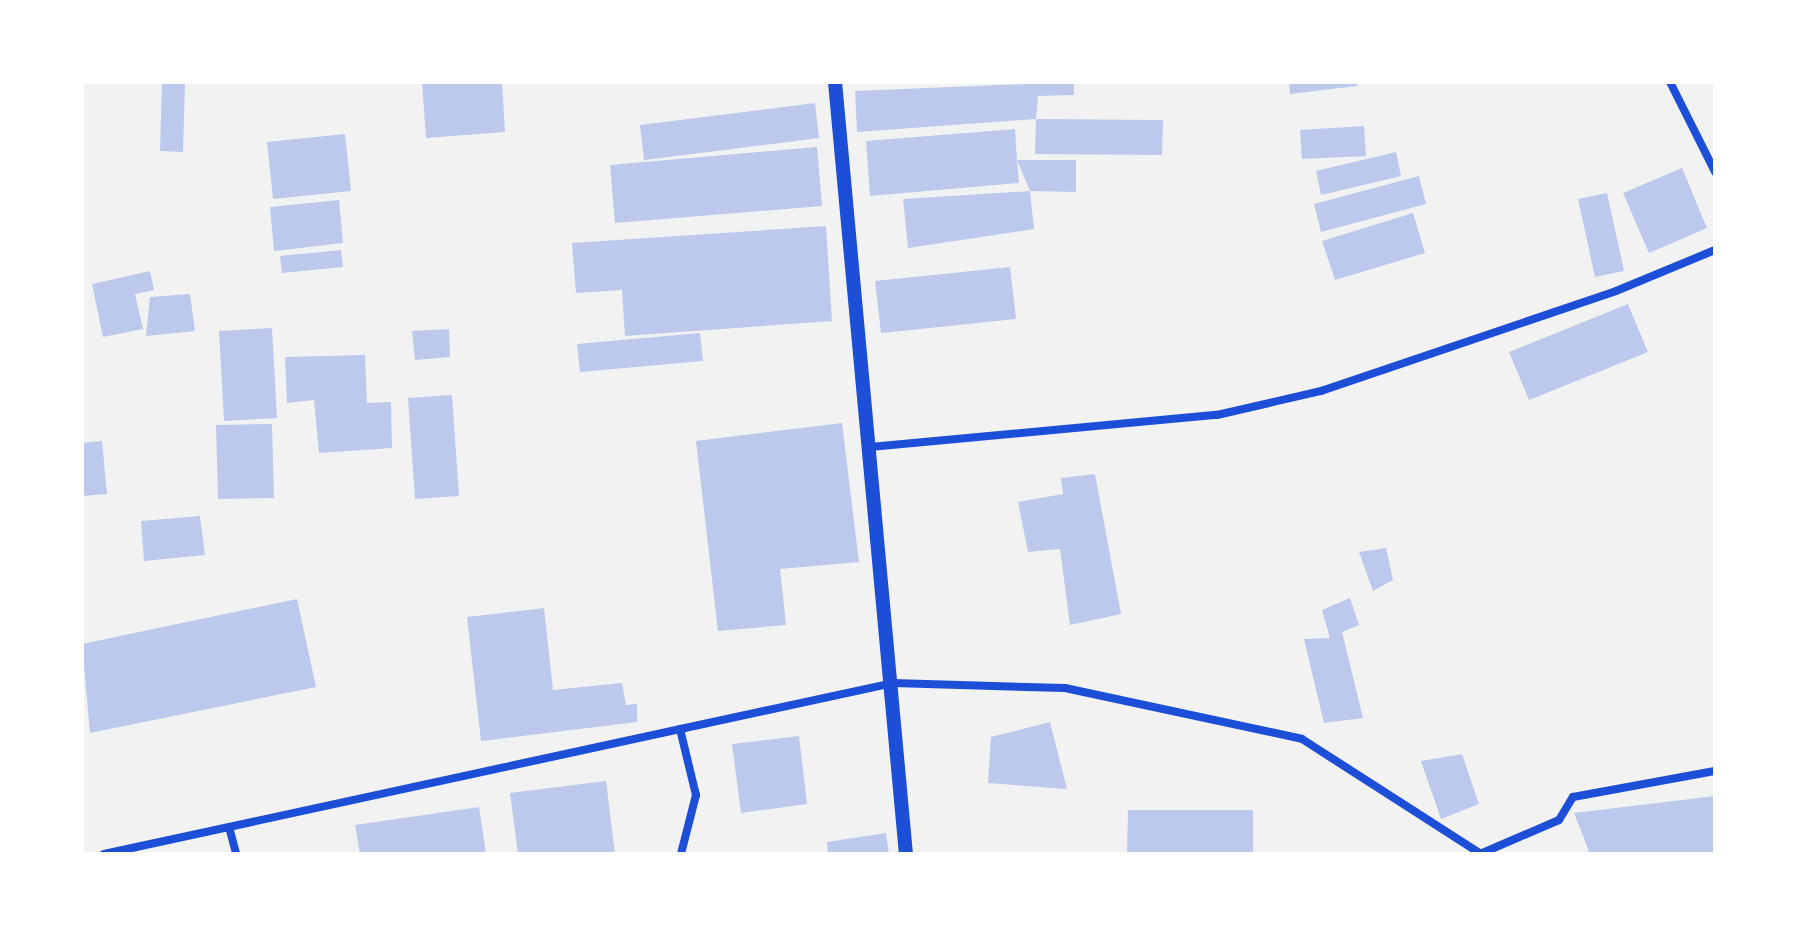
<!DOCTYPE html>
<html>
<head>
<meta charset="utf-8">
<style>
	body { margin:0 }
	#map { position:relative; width:1797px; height:936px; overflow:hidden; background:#f2f2f2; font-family:"Space Grotesk",sans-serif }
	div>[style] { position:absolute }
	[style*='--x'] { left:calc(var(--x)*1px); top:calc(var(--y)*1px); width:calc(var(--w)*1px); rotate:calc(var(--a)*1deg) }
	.building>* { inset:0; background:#bdc9ec }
	.minor>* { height:8px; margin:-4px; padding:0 4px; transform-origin:4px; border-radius:4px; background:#1d4ed8 }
	.tertiary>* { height:14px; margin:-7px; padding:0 7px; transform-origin:7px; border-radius:7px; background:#1d4ed8 }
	span { translate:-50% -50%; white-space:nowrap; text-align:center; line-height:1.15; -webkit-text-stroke:6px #fff; paint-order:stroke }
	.frame { position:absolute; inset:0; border:84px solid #fff; pointer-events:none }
</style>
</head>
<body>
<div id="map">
	<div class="building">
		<div style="clip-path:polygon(162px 82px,185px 82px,183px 152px,160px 151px)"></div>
		<div style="clip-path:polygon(422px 82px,502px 82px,505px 132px,426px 138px)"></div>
		<div style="clip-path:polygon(1074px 82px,1074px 95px,1038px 96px,1036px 119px,857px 132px,855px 91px)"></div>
		<div style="clip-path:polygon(1289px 82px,1357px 82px,1357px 86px,1290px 94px)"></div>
		<div style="clip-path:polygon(815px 103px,819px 138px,644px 160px,640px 125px)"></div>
		<div style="clip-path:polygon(1036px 119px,1163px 120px,1162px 155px,1035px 154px)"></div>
		<div style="clip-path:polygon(1364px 126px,1366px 156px,1302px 159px,1300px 130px)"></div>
		<div style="clip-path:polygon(1015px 129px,1017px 160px,1076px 160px,1076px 192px,1030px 191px,1017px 160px,1019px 183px,870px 196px,866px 141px)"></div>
		<div style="clip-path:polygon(345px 134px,351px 191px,273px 199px,267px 142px)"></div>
		<div style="clip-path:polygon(817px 147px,822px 206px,615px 223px,610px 165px)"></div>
		<div style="clip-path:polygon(1396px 152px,1401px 176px,1321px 195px,1316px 171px)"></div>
		<div style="clip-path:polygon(1682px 168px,1707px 228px,1649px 253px,1623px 193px)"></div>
		<div style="clip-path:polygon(1419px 176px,1426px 204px,1321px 232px,1314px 204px)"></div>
		<div style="clip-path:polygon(1030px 191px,1034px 229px,908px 248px,903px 199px)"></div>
		<div style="clip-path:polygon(1607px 193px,1624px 271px,1595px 277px,1578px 199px)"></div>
		<div style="clip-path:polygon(339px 200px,343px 243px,274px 251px,270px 207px)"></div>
		<div style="clip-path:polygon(1413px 213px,1425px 253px,1335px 280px,1322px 241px)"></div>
		<div style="clip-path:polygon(826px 226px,832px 321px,625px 336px,622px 290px,576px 293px,572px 243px)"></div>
		<div style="clip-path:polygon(341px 250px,343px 267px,282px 273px,280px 256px)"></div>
		<div style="clip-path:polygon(1010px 267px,1016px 319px,881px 333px,875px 281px)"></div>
		<div style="clip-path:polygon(150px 271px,154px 290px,135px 294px,143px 329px,103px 337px,92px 284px)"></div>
		<div style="clip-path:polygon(190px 294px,195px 331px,146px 336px,150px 297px)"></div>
		<div style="clip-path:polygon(1628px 304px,1648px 352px,1529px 400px,1509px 352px)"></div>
		<div style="clip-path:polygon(272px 328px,277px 418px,224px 421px,219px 331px)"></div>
		<div style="clip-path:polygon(449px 329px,450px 357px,415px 360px,412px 331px)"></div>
		<div style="clip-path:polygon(700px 333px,703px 361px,580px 372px,577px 344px)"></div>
		<div style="clip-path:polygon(365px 355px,367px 403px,391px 402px,392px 448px,319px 453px,314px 400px,287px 403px,285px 357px)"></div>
		<div style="clip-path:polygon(452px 395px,459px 496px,415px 499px,408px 398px)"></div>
		<div style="clip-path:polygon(842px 423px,859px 562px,780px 569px,786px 625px,718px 631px,696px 441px)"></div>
		<div style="clip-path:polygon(272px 424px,274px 498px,218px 499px,216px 425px)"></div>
		<div style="clip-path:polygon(102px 441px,107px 494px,82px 496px,82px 443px)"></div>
		<div style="clip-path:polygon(1095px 474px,1121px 614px,1070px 625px,1060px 549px,1028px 552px,1018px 502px,1063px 494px,1061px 478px)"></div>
		<div style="clip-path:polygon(200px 516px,205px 555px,144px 561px,141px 521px)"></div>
		<div style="clip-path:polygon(1386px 548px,1393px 580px,1373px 591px,1359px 552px)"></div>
		<div style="clip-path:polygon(1350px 598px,1359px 625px,1342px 632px,1363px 718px,1324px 723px,1304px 639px,1330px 638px,1322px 610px)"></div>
		<div style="clip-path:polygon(297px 599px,316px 687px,90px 733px,82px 644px)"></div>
		<div style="clip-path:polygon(544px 608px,553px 690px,622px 683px,626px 705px,637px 704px,637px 722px,481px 741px,467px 617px)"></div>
		<div style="clip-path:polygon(1050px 722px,1067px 789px,988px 783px,991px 737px)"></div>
		<div style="clip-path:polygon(799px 736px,807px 804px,741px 813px,732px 744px)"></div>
		<div style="clip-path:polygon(1462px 754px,1479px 804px,1441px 819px,1421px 761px)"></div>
		<div style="clip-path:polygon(606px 781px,615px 854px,518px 854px,510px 793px)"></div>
		<div style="clip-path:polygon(1715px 796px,1715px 854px,1590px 854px,1574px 813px)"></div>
		<div style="clip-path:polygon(479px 807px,486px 854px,360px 854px,355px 825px)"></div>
		<div style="clip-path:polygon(1128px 810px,1253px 810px,1253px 854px,1127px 854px)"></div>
		<div style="clip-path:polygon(886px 833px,889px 854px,828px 854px,827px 842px)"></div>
	</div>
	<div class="minor">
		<div style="--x:1670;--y:82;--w:101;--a:63.4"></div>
		<div style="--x:870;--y:447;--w:348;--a:-5.3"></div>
		<div style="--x:1217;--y:415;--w:107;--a:-13"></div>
		<div style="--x:1321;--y:391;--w:311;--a:-18.7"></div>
		<div style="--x:1616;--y:291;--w:107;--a:-22.5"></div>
		<div style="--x:680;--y:729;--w:68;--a:76.4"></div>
		<div style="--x:696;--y:795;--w:61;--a:104.3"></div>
		<div style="--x:229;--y:827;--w:28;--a:75"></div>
		<div style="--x:104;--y:854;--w:807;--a:-12.23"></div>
		<div style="--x:893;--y:683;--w:172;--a:1.7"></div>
		<div style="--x:1065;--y:688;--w:242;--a:12.1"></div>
		<div style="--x:1302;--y:739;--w:213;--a:32.7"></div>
		<div style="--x:1480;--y:854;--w:86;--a:-23.3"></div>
		<div style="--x:1559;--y:820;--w:27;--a:-59"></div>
		<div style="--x:1573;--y:797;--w:144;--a:-10.4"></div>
	</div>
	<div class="tertiary">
		<div style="--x:835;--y:82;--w:775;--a:84.75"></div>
	</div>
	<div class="frame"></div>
</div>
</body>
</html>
